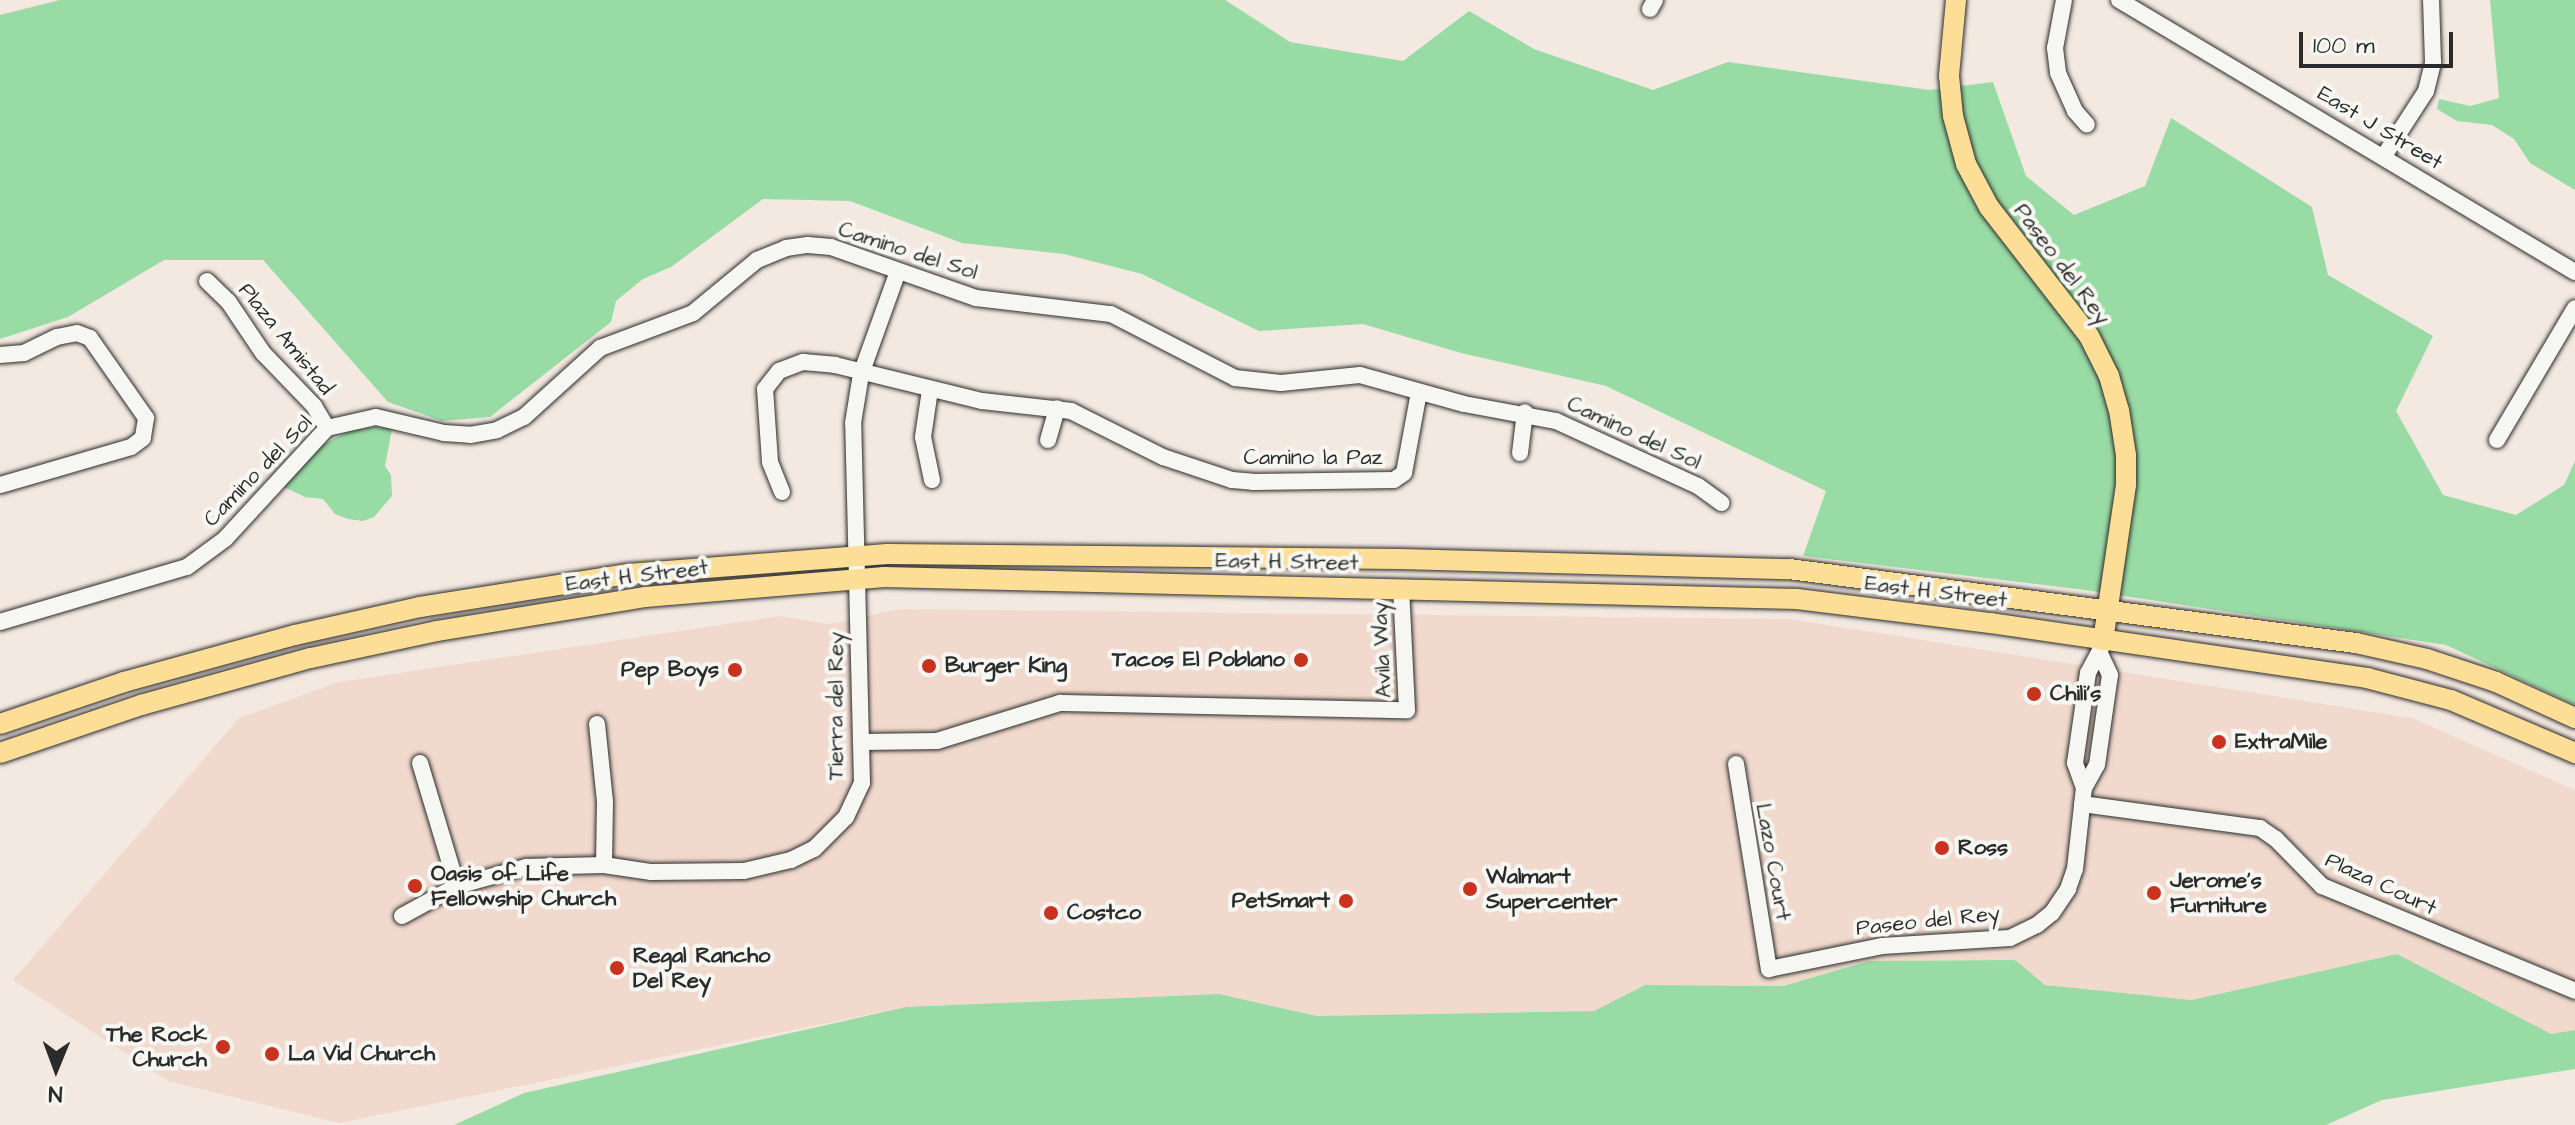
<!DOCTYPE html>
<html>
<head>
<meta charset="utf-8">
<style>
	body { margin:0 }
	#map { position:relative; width:2575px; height:1125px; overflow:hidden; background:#f4e9e1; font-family:"Architects Daughter",sans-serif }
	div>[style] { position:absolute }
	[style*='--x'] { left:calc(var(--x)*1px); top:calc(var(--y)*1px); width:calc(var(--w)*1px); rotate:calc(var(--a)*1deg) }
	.built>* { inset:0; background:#f1dacd }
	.green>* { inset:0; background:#99dba5 }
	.roads { filter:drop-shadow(0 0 2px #2b2b2b) drop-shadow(0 0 2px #2b2b2b) }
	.minor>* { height:16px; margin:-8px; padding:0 8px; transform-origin:8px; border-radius:8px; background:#f6f6f2 }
	.major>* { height:20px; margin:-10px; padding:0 10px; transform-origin:10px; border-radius:10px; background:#fdde96 }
	.dots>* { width:22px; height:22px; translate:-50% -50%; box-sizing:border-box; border:4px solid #f6f6f2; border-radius:50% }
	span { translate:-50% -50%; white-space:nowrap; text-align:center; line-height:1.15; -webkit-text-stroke:8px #f6f6f2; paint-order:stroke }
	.street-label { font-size:22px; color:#2b2b2b }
	.poi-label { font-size:22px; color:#2b2b2b; font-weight:700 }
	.right { translate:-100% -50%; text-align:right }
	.left { translate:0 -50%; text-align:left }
	.north { position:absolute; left:16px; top:1029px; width:80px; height:80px; -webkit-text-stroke:6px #f6f6f2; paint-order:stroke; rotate:181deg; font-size:22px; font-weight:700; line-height:32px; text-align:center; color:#2b2b2b }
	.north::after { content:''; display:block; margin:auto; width:28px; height:36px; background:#2b2b2b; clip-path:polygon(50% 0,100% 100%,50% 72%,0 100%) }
	.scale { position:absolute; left:2299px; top:32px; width:154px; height:36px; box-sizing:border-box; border:4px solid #2b2b2b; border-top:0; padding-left:10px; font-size:24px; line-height:28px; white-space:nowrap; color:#2b2b2b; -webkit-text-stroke:6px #f6f6f2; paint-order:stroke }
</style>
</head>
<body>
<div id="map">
	<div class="built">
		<div style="clip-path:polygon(900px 609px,1790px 619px,2412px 718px,2575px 790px,2575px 1030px,2551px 1035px,2397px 954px,2192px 1000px,2044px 985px,2015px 960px,1870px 961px,1783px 986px,1645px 985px,1594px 1011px,1317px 1016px,1218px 994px,906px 1007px,339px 1123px,168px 1081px,13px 980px,239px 718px,339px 682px,779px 616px,830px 624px)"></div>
	</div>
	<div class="green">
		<div style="clip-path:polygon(60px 0,1225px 0,1290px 42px,1403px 61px,1469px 11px,1534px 49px,1653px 90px,1728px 62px,1929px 90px,1993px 82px,2026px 176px,2074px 215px,2145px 186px,2171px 118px,2312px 207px,2328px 275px,2433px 336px,2396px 411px,2443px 495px,2516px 515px,2564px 485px,2575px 461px,2575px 705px,2446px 645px,2085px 590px,1803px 556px,1826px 491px,1606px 386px,1461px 353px,1363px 324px,1259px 331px,1142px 274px,1064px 254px,962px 243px,850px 201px,763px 199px,671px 267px,643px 279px,616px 301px,611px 322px,490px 417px,442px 421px,388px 402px,263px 260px,164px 260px,68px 317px,0 339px,0 15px)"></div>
		<div style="clip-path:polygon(2490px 0,2575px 0,2575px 190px,2530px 163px,2514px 139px,2492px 125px,2457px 121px,2437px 109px,2439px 99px,2470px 106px,2499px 98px)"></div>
		<div style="clip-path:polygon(375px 427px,392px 429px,385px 466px,391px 475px,392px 496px,374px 517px,363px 521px,348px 519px,335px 514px,323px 499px,305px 497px,284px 487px,322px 445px,349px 431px)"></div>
		<div style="clip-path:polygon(2397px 954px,2551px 1034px,2575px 1030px,2575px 1069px,2382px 1100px,2326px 1125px,454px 1125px,524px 1093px,906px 1007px,1219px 994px,1317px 1016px,1594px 1011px,1645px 985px,1783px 986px,1869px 961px,2015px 960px,2045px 985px,2192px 1000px)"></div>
	</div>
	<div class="roads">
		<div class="minor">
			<div style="--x:2064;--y:0;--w:49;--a:100.6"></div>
			<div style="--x:2055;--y:48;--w:25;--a:83"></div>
			<div style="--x:2058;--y:73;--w:42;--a:65.9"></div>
			<div style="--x:2075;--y:111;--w:18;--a:49"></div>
			<div style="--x:2119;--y:0;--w:531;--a:30.82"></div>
			<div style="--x:1650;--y:9;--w:10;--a:-61"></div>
			<div style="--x:2384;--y:156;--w:77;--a:-57.1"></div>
			<div style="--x:2426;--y:91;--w:30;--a:-76"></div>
			<div style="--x:2433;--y:62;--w:62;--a:-91.8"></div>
			<div style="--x:207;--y:281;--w:29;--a:44"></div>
			<div style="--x:228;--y:301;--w:63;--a:56.1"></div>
			<div style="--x:263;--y:353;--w:74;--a:46.1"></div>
			<div style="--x:314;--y:406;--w:26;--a:59"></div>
			<div style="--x:0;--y:355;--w:24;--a:-5"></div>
			<div style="--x:24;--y:353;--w:37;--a:-26"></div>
			<div style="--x:57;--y:337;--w:20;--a:-11"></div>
			<div style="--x:77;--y:333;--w:14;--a:21"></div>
			<div style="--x:90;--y:338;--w:98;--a:55"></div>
			<div style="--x:146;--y:418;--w:20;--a:99"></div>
			<div style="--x:143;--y:438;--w:15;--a:143"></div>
			<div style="--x:131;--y:447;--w:136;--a:163.8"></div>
			<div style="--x:930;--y:390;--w:48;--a:98.5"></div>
			<div style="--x:923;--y:437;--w:44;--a:78.2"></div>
			<div style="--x:1048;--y:440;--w:33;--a:-74"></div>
			<div style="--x:2497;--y:440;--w:153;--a:-59.4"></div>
			<div style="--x:1520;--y:453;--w:41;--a:-83"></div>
			<div style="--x:782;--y:492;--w:32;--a:-112"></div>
			<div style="--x:770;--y:462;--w:73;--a:-93.9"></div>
			<div style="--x:765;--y:389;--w:23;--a:-52"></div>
			<div style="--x:779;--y:371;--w:26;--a:-21"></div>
			<div style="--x:803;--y:362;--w:32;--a:5"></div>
			<div style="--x:835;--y:365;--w:151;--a:13.8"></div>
			<div style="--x:982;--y:401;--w:90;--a:6.4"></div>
			<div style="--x:1071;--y:411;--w:103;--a:26.6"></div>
			<div style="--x:1163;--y:457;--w:73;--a:18.4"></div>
			<div style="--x:1232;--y:480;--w:21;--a:5"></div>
			<div style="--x:1253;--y:482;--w:141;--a:-0.8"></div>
			<div style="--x:1394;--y:480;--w:12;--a:-35"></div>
			<div style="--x:1404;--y:473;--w:82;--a:-79.5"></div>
			<div style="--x:0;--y:622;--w:195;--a:-16.4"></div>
			<div style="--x:187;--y:567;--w:47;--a:-36.4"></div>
			<div style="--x:225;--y:539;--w:151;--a:-47.4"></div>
			<div style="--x:327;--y:428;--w:50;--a:-12.7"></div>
			<div style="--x:376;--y:417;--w:70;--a:13.2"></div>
			<div style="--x:444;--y:433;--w:26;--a:4"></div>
			<div style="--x:470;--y:435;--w:27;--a:-10"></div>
			<div style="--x:497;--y:430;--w:30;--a:-26"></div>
			<div style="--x:524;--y:417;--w:103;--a:-42.2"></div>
			<div style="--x:600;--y:348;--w:99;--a:-20.6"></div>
			<div style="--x:693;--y:313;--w:83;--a:-39.6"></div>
			<div style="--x:757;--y:260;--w:31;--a:-22"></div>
			<div style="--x:786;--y:248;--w:22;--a:-8"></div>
			<div style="--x:808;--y:245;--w:23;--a:5"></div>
			<div style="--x:831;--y:247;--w:154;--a:19.4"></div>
			<div style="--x:976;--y:298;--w:136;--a:6.8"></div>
			<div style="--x:1111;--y:314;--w:140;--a:27.3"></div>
			<div style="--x:1235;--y:378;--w:46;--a:6.2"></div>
			<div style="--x:1281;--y:383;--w:79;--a:-5.8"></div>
			<div style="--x:1360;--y:375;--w:108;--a:15.6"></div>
			<div style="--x:1464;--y:404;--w:94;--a:10.5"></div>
			<div style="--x:1556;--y:421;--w:156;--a:24.6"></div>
			<div style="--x:1698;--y:486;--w:29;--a:36"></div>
			<div style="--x:597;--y:724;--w:77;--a:84.1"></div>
			<div style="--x:605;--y:801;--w:64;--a:90.9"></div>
			<div style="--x:862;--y:742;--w:75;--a:-0.8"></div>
			<div style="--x:937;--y:741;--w:129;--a:-17.2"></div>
			<div style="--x:1060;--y:703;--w:347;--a:1.2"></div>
			<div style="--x:1407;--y:710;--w:122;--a:-92.8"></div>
			<div style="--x:420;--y:763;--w:128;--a:73.3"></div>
			<div style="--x:1736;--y:764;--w:208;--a:80.9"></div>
			<div style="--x:1769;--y:969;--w:115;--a:-11.5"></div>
			<div style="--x:1882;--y:946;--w:128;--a:-3.6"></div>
			<div style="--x:2010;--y:938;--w:30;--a:-26"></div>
			<div style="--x:2037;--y:925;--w:19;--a:-39"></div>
			<div style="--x:2052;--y:913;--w:29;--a:-56"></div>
			<div style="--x:2068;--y:889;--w:21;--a:-71"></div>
			<div style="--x:2075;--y:869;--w:81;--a:-83.7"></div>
			<div style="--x:2084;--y:788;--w:26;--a:-61"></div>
			<div style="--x:2097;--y:765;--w:91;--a:-81.8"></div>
			<div style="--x:2110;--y:675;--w:23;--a:-115"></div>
			<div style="--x:2084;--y:788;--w:27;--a:-110"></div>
			<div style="--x:2075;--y:763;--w:91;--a:-81.8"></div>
			<div style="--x:2088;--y:673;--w:27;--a:-62"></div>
			<div style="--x:2082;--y:804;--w:180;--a:7.7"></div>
			<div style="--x:2260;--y:828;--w:19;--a:35"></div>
			<div style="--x:2276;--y:839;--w:66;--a:45.6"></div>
			<div style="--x:2322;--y:886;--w:274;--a:22.5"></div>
			<div style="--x:402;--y:916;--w:63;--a:-28.6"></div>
			<div style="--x:457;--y:886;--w:72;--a:-15.4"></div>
			<div style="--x:526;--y:867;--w:78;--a:-1.5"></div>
			<div style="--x:604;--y:865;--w:48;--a:8.5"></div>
			<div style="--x:651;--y:872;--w:93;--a:-0.6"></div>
			<div style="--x:744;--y:871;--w:48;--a:-13.2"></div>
			<div style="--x:791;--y:860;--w:25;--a:-26"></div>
			<div style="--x:814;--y:849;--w:45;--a:-45"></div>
			<div style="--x:846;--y:817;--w:38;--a:-65"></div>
			<div style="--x:862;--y:783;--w:360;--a:-91.4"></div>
			<div style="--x:853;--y:423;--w:50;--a:-80.7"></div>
			<div style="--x:861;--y:374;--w:109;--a:-70.2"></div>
		</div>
		<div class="major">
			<div style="--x:1956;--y:0;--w:76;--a:95.3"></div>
			<div style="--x:1949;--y:76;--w:40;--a:84.3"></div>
			<div style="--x:1953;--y:116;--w:50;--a:74.8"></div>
			<div style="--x:1966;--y:164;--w:49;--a:61.9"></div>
			<div style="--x:1989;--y:207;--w:163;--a:52.2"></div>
			<div style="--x:2089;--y:336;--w:45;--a:63.4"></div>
			<div style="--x:2109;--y:376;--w:35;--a:74"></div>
			<div style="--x:2119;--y:410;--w:46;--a:81.2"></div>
			<div style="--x:2126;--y:455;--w:30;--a:90"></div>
			<div style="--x:2126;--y:485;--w:157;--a:98.4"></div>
			<div style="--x:0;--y:724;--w:131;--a:-18.7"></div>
			<div style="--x:124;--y:682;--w:177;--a:-15.4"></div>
			<div style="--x:295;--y:635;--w:128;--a:-12.6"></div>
			<div style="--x:420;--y:607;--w:211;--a:-9"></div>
			<div style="--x:628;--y:574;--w:260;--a:-4.4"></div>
			<div style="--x:887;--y:554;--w:512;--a:0.56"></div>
			<div style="--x:1399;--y:559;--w:390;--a:1.5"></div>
			<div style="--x:1789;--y:569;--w:572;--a:7.44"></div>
			<div style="--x:2356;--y:643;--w:73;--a:12.7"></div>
			<div style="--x:2427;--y:659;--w:73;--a:18.4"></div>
			<div style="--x:2496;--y:682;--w:87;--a:24.5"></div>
			<div style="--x:0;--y:753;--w:149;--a:-18.8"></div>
			<div style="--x:141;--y:705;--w:176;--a:-15.5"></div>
			<div style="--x:311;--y:658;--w:129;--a:-12.1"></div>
			<div style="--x:437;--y:631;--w:211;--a:-9.3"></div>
			<div style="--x:645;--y:597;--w:240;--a:-4.8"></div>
			<div style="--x:884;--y:577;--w:913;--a:1.38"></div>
			<div style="--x:1797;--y:599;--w:195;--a:7.1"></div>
			<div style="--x:1991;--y:623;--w:380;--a:8.3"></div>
			<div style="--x:2367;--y:678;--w:87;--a:14.7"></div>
			<div style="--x:2451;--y:700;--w:135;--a:23.1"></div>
		</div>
	</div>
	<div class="dots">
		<div style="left:1301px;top:660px;background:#c8321e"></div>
		<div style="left:929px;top:666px;background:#c8321e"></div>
		<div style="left:735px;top:670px;background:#c8321e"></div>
		<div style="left:2034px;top:694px;background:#c8321e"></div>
		<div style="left:2219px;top:742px;background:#c8321e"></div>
		<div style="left:1942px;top:848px;background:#c8321e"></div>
		<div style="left:415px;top:886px;background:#c8321e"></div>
		<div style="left:1470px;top:889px;background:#c8321e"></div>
		<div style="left:2154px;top:893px;background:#c8321e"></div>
		<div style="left:1346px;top:901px;background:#c8321e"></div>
		<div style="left:1051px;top:913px;background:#c8321e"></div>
		<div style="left:617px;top:968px;background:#c8321e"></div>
		<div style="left:223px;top:1047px;background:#c8321e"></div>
		<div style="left:272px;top:1054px;background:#c8321e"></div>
	</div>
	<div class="street-label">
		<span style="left:2380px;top:128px;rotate:31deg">East J Street</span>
		<span style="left:908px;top:251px;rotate:18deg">Camino del Sol</span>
		<span style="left:2062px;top:264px;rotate:53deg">Paseo del Rey</span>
		<span style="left:286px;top:339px;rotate:51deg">Plaza Amistad</span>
		<span style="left:1634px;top:433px;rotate:25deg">Camino del Sol</span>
		<span style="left:1313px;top:458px">Camino la Paz</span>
		<span style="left:258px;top:471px;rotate:-46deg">Camino del Sol</span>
		<span style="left:1287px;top:562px;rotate:1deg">East H Street</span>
		<span style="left:637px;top:576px;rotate:-7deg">East H Street</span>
		<span style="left:1936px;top:592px;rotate:7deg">East H Street</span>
		<span style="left:1382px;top:650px;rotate:-93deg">Avila Way</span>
		<span style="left:836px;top:706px;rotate:-90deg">Tierra del Rey</span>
		<span style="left:1773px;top:862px;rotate:80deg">Lazo Court</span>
		<span style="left:2381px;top:884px;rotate:25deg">Plaza Court</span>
		<span style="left:1928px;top:921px;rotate:-6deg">Paseo del Rey</span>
	</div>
	<div class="poi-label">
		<span class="right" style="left:1285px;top:660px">Tacos El Poblano</span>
		<span class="left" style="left:945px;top:666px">Burger King</span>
		<span class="right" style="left:719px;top:670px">Pep Boys</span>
		<span class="left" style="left:2050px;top:694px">Chili's</span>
		<span class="left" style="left:2235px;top:742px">ExtraMile</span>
		<span class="left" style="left:1958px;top:848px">Ross</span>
		<span class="left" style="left:431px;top:886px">Oasis of Life<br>Fellowship Church</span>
		<span class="left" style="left:1486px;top:889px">Walmart<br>Supercenter</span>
		<span class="left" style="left:2170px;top:893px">Jerome's<br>Furniture</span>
		<span class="right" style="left:1330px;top:901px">PetSmart</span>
		<span class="left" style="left:1067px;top:913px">Costco</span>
		<span class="left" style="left:633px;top:968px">Regal Rancho<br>Del Rey</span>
		<span class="right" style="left:207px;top:1047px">The Rock<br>Church</span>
		<span class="left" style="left:288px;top:1054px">La Vid Church</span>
	</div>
	<div class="north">N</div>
	<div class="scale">100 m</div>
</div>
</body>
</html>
